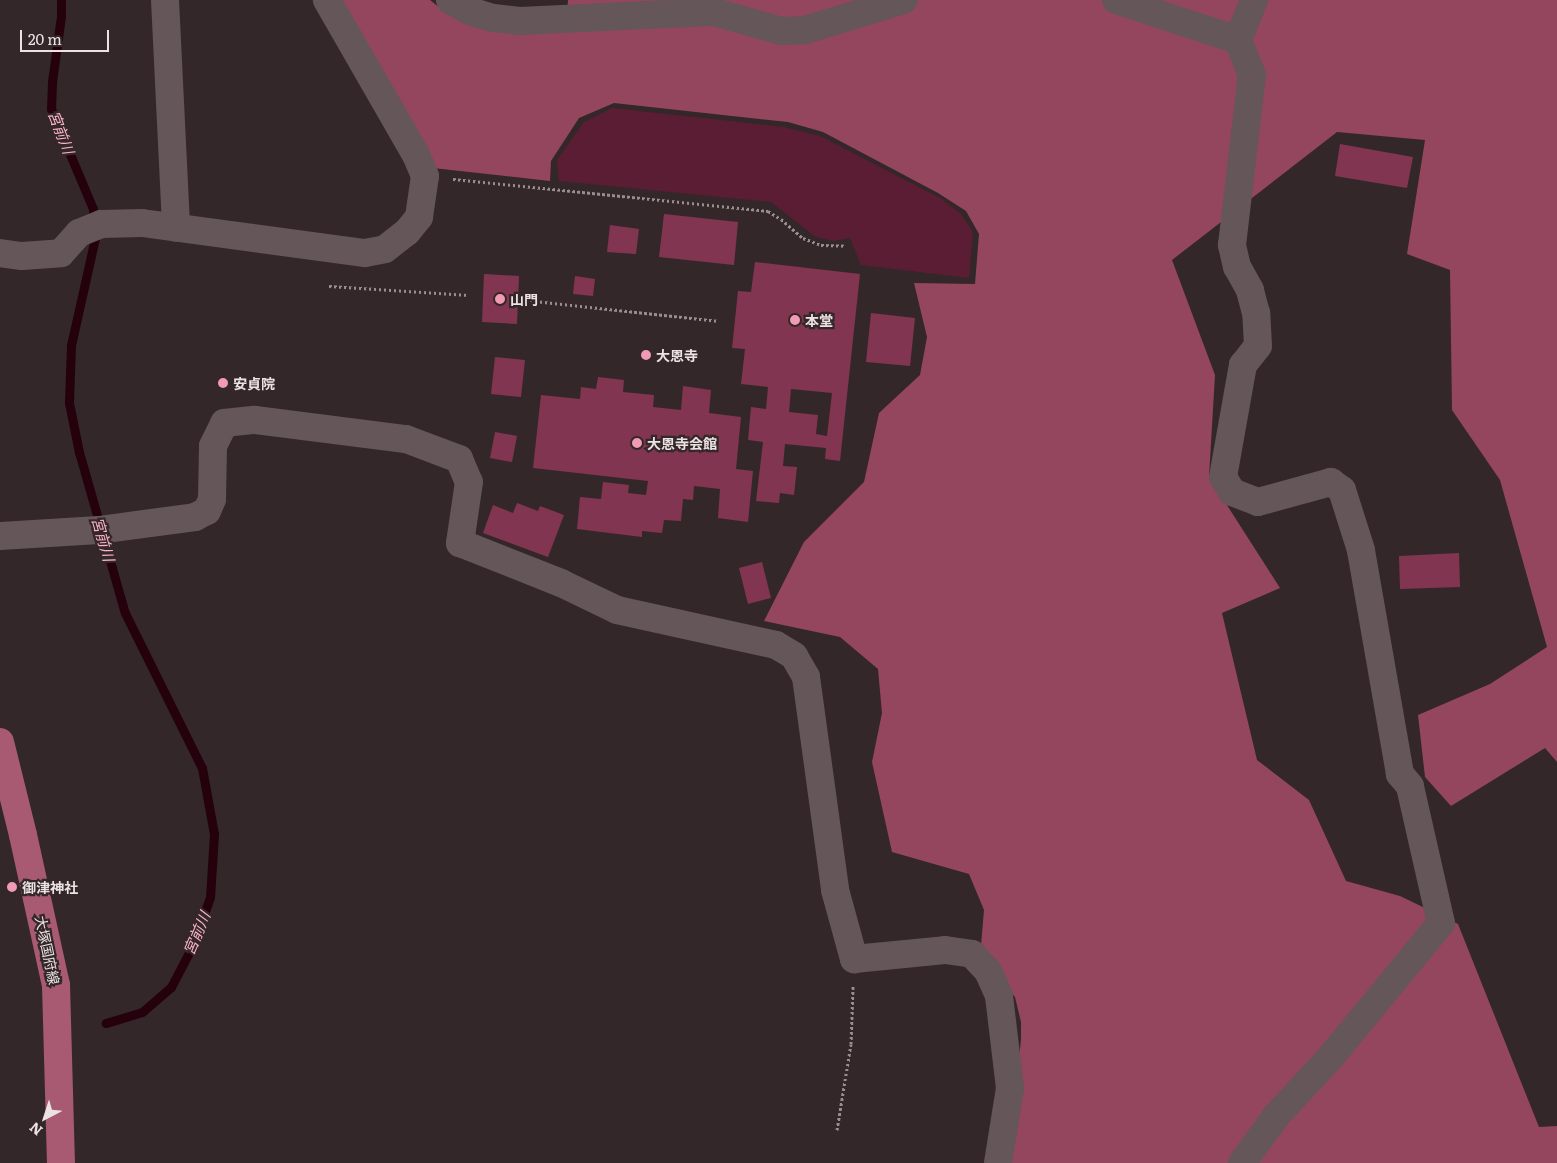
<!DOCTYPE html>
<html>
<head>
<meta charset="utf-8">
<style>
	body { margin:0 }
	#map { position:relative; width:1557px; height:1163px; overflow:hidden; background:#34272a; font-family:Literata,"Noto Sans JP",serif }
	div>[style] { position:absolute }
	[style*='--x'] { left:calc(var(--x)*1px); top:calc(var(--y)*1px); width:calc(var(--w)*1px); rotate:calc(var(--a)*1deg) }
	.green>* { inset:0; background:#5a1d33 }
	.forest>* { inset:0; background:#94465f }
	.stream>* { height:9px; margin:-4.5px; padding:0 4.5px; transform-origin:4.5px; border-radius:4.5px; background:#25010e }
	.building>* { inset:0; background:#823550 }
	.path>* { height:3px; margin-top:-1.5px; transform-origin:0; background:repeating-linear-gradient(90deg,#988d90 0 2.5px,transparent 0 5px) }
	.minor>* { height:28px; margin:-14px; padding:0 14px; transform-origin:14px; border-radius:14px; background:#645659 }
	.major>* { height:28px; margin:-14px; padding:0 14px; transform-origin:14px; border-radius:14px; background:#a85a73 }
	.dots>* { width:14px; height:14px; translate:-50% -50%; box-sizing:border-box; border:2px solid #34272a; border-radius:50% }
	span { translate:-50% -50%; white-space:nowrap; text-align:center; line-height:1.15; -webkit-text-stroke:4.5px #34272a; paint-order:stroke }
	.poi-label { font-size:14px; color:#ebe2e4; font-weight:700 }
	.left { translate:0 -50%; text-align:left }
	.street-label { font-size:14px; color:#ebe2e4 }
	.water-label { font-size:15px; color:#fab4c7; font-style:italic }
	.north { position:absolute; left:20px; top:1093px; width:50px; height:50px; -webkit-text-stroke:4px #34272a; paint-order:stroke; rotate:220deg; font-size:14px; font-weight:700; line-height:20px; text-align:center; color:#ebe2e4 }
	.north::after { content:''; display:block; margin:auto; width:18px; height:22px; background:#ebe2e4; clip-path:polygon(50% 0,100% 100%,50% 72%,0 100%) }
	.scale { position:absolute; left:20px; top:30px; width:89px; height:22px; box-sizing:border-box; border:2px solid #ebe2e4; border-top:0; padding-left:6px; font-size:15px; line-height:18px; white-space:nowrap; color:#ebe2e4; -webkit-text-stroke:4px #34272a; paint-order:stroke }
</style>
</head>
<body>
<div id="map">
	<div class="green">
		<div style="clip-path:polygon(612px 108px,784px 127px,820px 136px,940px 198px,961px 214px,973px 232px,969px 278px,861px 265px,850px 238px,834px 241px,816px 237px,771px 202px,559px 181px,557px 160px,584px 122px)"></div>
	</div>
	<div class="forest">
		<div style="clip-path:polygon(337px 0,430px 0,440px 8px,566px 30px,568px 0,1557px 0,1557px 762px,1545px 748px,1451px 806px,1425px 777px,1418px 715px,1490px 684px,1547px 647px,1500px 480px,1452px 410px,1450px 270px,1407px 254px,1425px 140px,1337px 132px,1172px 260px,1215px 375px,1209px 477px,1280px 588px,1222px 613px,1257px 760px,1309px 800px,1346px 881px,1400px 896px,1458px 924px,1539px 1127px,1557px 1126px,1557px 1163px,1007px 1163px,1021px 1040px,1021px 1022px,1015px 997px,980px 957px,984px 910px,969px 874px,892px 852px,872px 762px,882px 713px,878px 669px,840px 637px,764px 621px,804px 542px,864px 482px,879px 413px,920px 375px,927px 337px,914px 283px,975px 284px,979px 234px,966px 211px,938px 193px,823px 132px,788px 122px,614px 103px,579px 118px,551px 161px,550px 181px,433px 168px)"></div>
	</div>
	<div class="stream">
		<div style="--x:61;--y:0;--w:16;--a:90"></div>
		<div style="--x:61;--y:16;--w:67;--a:97.8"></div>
		<div style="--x:52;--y:82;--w:27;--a:92"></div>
		<div style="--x:51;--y:109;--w:108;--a:67.2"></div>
		<div style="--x:93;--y:209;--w:29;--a:86"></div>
		<div style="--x:95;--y:238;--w:110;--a:102.6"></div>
		<div style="--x:71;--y:345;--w:58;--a:92"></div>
		<div style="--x:69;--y:403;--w:50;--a:78.5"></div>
		<div style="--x:79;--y:452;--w:167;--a:74.1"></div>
		<div style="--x:125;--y:613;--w:173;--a:63.6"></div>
		<div style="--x:202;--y:768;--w:67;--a:79.7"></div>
		<div style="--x:214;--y:834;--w:63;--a:93.6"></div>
		<div style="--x:210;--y:897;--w:49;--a:109.2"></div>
		<div style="--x:194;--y:943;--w:50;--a:117.6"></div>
		<div style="--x:171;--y:987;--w:38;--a:139"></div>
		<div style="--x:142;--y:1012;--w:38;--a:163"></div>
	</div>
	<div class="building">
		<div style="clip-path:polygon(1340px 144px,1413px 157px,1407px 188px,1335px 176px)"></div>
		<div style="clip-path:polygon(664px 214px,738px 222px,734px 265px,659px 257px)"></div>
		<div style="clip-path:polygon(610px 225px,639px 229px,636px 254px,607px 252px)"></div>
		<div style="clip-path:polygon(evenodd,755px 262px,860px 274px,840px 461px,825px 459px,826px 448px,785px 444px,783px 466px,797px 467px,794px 495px,780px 493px,779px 503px,756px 501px,763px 442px,748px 440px,751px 407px,766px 409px,768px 387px,741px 384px,745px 349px,732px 348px,738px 291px,751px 292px,755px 262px,791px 389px,832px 393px,827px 436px,816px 434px,818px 415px,789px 412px,791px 389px)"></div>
		<div style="clip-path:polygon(484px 274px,519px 276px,517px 324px,482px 322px)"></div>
		<div style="clip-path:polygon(575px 276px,595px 279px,593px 296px,573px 294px)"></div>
		<div style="clip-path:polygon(871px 313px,915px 318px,910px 366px,866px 362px)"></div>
		<div style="clip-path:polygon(495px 357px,525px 360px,521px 397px,491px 394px)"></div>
		<div style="clip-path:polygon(598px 377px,624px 380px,623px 392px,654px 395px,653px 407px,681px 410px,683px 386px,711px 390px,709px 413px,741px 417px,736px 469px,753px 471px,748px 522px,718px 518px,720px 489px,694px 486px,693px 500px,683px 499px,681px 521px,664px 520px,662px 533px,642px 531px,642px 537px,577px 529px,580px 497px,601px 499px,603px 482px,629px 485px,628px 493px,646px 495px,648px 481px,533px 468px,541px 395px,580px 399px,581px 387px,596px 389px)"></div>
		<div style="clip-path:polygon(495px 432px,517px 436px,512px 462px,490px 458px)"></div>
		<div style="clip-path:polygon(517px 503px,538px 511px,540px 506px,564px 515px,548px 557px,483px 533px,493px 505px,513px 513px)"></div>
		<div style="clip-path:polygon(1459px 553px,1460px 587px,1400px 589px,1399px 556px)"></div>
		<div style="clip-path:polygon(762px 562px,771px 598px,748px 604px,739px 568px)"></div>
	</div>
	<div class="path">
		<div style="--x:453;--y:179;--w:317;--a:5.8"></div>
		<div style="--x:768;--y:211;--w:15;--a:32"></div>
		<div style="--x:781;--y:219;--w:29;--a:41"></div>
		<div style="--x:803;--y:238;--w:19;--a:21"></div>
		<div style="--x:821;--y:245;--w:25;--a:2"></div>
		<div style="--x:329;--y:286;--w:140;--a:3.7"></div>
		<div style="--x:525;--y:300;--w:195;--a:6.2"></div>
		<div style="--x:837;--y:1130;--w:87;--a:-80.8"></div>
		<div style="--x:851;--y:1044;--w:58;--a:-88"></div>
	</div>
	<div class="minor">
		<div style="--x:165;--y:0;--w:228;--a:87.2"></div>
		<div style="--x:450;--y:0;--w:23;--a:29"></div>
		<div style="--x:470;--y:11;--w:24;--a:17"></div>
		<div style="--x:493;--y:18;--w:27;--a:6"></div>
		<div style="--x:520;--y:21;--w:194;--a:-2.7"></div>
		<div style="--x:714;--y:12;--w:70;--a:15.8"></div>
		<div style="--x:781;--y:31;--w:24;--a:-2"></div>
		<div style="--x:805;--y:30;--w:103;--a:-16.9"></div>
		<div style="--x:1116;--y:0;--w:128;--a:18.2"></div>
		<div style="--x:0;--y:253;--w:22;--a:8"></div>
		<div style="--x:22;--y:256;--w:39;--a:-4"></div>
		<div style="--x:61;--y:253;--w:27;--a:-48"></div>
		<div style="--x:79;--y:233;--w:24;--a:-22"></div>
		<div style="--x:101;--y:224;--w:41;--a:-1.4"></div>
		<div style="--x:142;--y:223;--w:225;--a:7.7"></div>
		<div style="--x:365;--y:253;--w:20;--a:-11"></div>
		<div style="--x:385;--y:249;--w:28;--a:-38"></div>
		<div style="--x:407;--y:232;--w:19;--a:-51"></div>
		<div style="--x:419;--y:217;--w:41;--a:-81.7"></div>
		<div style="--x:425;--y:176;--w:23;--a:-113"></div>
		<div style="--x:416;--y:155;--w:179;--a:-119.9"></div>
		<div style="--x:0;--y:536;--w:99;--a:-3.5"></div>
		<div style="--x:99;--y:530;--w:97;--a:-7.7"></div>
		<div style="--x:195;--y:517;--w:13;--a:-27"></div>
		<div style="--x:207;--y:511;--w:13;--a:-67"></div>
		<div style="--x:212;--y:499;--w:53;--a:-88.9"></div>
		<div style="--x:213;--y:446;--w:25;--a:-64"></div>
		<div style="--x:224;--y:423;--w:31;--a:-6"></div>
		<div style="--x:255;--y:420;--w:152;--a:7.2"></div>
		<div style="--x:406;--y:439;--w:57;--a:20.7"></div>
		<div style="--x:459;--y:459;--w:25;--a:67"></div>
		<div style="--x:469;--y:482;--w:62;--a:98.4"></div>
		<div style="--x:460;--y:543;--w:109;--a:21.6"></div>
		<div style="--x:561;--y:583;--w:62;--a:25.7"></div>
		<div style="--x:617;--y:610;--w:163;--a:12.4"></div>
		<div style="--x:776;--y:645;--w:21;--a:31"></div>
		<div style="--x:794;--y:656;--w:24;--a:60"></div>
		<div style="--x:806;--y:677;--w:215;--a:82.2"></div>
		<div style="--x:835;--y:890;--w:72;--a:74.6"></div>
		<div style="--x:854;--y:959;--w:91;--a:-5.6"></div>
		<div style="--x:945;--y:950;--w:27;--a:8"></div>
		<div style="--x:972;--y:954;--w:23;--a:47"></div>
		<div style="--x:988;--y:971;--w:27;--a:66"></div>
		<div style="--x:999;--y:996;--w:93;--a:83.2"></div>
		<div style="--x:1010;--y:1088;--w:76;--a:99.1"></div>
		<div style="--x:1242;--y:1163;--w:59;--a:-53.9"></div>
		<div style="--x:1277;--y:1115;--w:76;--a:-47.1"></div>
		<div style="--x:1329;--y:1059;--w:176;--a:-50.5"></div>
		<div style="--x:1441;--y:923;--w:140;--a:-102.8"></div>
		<div style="--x:1410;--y:786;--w:16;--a:-130"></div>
		<div style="--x:1400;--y:774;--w:227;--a:-99.9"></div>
		<div style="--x:1361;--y:550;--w:63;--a:-107.6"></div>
		<div style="--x:1342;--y:490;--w:14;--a:-144"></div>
		<div style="--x:1331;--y:482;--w:76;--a:164.7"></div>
		<div style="--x:1258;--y:502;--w:28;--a:-159"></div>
		<div style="--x:1232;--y:492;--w:17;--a:-121"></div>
		<div style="--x:1223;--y:477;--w:114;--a:-79.9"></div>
		<div style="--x:1243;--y:365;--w:24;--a:-52"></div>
		<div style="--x:1258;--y:346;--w:33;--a:-93"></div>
		<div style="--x:1256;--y:313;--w:24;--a:-105"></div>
		<div style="--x:1250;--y:290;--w:26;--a:-119"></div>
		<div style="--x:1237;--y:267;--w:23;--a:-103"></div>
		<div style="--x:1232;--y:245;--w:171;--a:-83.3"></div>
		<div style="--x:1252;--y:75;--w:38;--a:-112"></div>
		<div style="--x:1238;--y:40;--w:43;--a:-68.2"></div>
	</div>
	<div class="major">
		<div style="--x:0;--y:742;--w:96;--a:76.1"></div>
		<div style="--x:23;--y:835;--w:154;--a:77.6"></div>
		<div style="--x:56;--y:985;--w:178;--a:88.4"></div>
	</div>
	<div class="dots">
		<div style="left:500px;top:299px;background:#f19ab3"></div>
		<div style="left:795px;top:320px;background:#f19ab3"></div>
		<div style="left:646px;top:355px;background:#f19ab3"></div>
		<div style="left:223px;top:383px;background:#f19ab3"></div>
		<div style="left:637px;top:443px;background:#f19ab3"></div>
		<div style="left:12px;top:887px;background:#f19ab3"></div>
	</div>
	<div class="poi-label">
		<span class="left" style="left:510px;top:299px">山門</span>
		<span class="left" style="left:805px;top:320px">本堂</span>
		<span class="left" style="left:656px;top:355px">大恩寺</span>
		<span class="left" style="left:233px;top:383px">安貞院</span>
		<span class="left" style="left:647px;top:443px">大恩寺会館</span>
		<span class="left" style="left:22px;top:887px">御津神社</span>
	</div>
	<div class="street-label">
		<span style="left:48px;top:950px;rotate:78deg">大塚国府線</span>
	</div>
	<div class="water-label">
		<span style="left:62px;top:132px;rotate:69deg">宮前川</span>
		<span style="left:104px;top:539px;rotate:74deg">宮前川</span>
		<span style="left:196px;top:933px;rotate:-67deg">宮前川</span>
	</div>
	<div class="north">N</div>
	<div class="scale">20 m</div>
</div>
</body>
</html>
